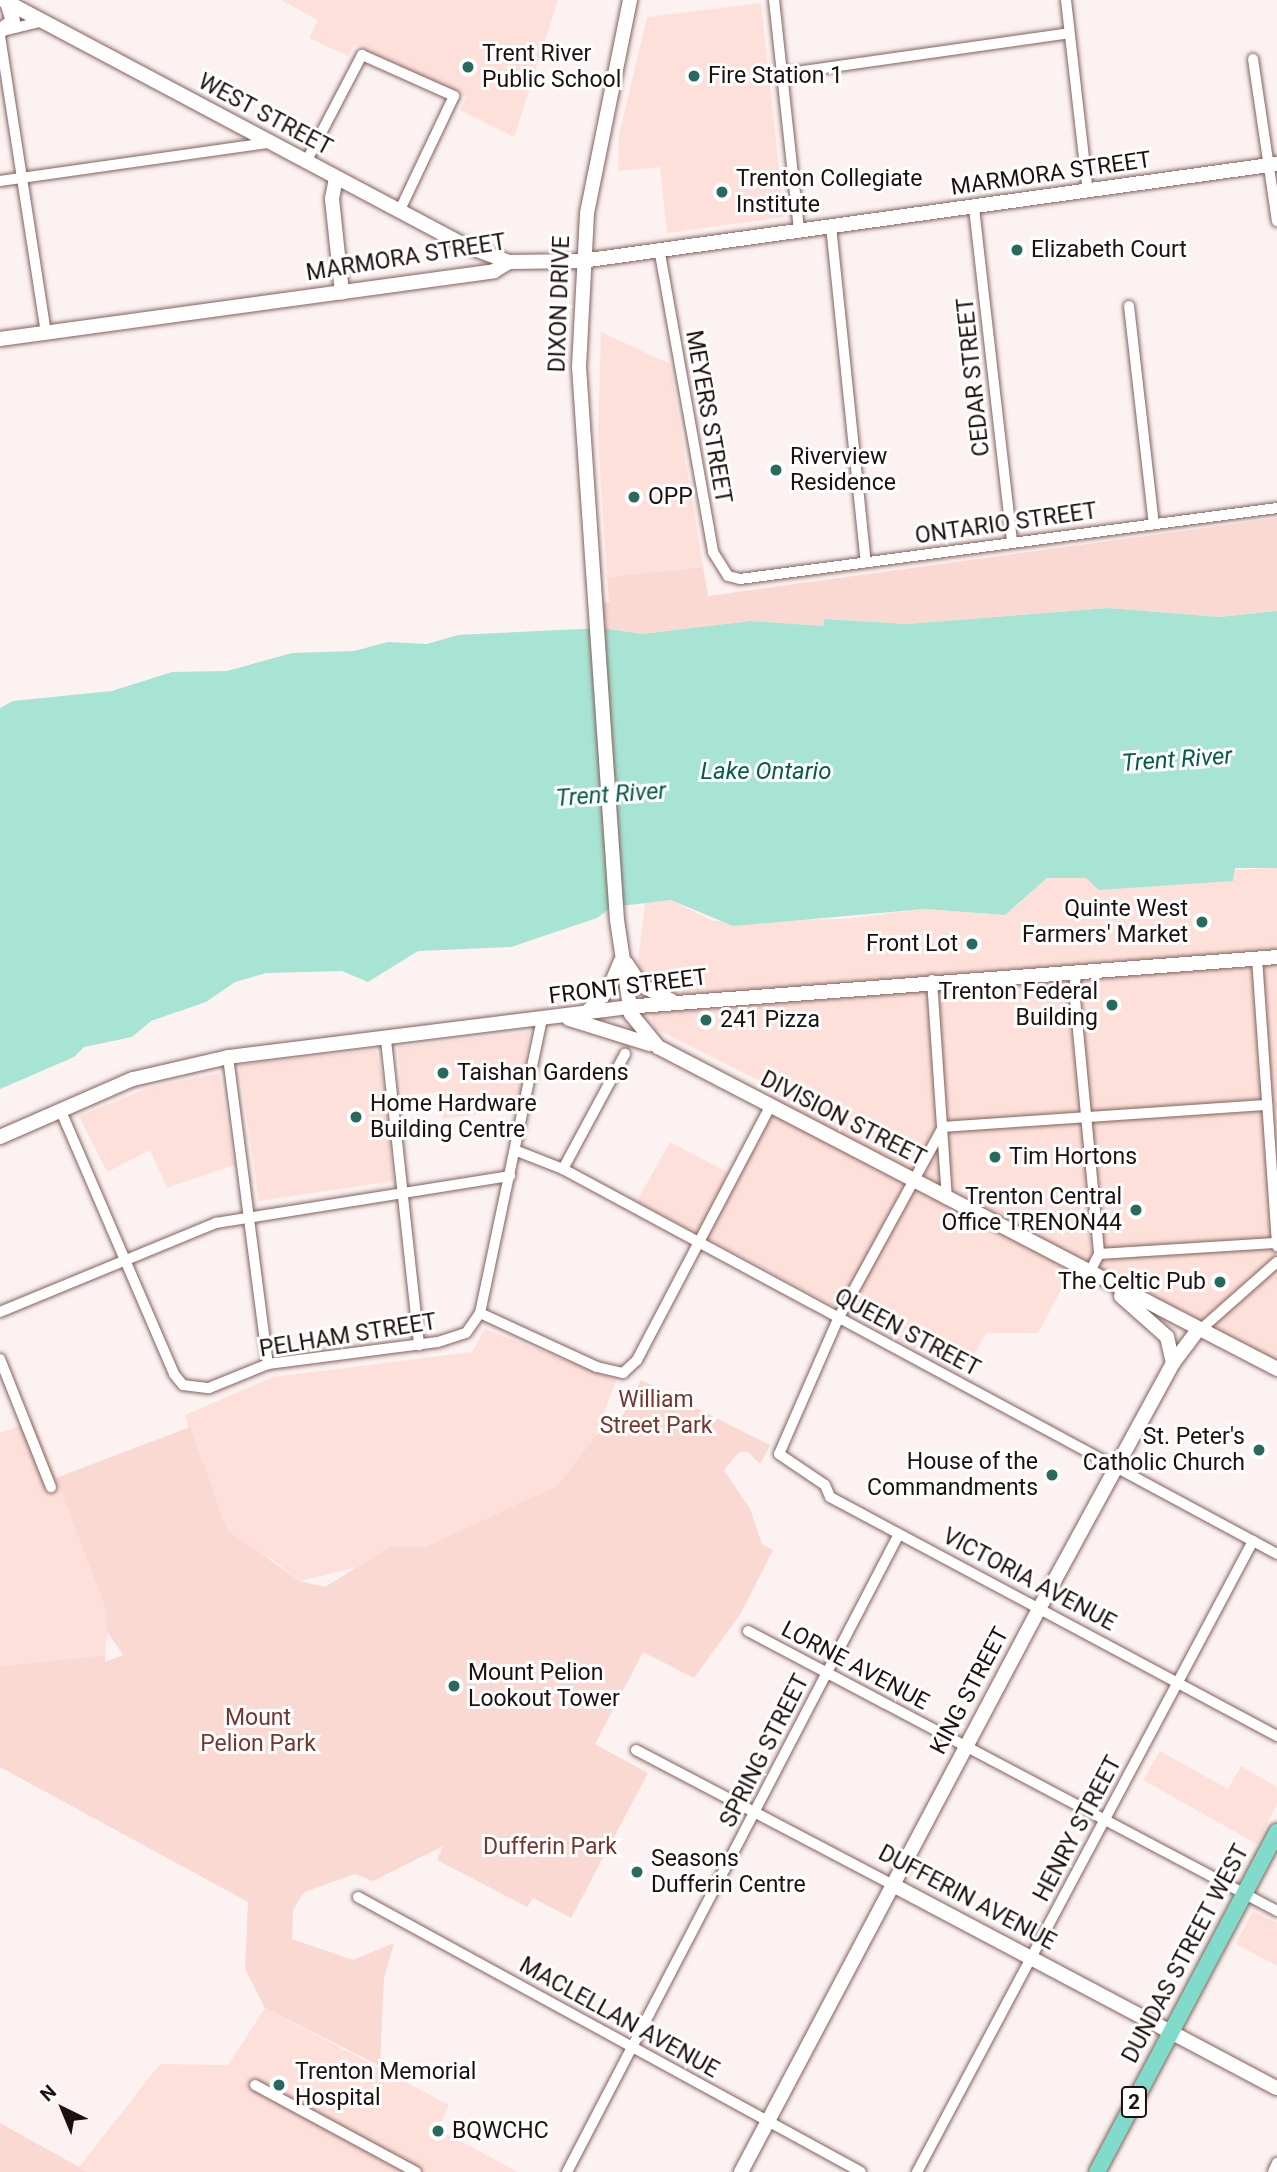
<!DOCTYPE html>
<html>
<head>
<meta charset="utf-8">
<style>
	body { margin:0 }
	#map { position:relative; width:1277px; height:2172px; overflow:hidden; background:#fbf2f1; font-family:Roboto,sans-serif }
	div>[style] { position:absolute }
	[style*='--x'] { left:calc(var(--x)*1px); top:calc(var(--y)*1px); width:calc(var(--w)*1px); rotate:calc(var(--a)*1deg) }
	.built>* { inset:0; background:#fee0db }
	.green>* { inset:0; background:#fbd9d3 }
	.water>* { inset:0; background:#a7e4d3 }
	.roads { filter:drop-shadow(0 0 2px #84615b) drop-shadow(0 0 2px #84615b) }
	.street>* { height:10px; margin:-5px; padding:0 5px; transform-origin:5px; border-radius:5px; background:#fff }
	.secondary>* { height:14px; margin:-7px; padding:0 7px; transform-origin:7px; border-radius:7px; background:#fff }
	.primary>* { height:16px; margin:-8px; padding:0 8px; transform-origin:8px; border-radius:8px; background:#81dbca }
	.dots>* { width:19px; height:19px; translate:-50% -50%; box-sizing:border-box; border:4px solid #fff; border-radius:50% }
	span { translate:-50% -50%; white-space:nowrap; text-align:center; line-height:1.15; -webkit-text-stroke:6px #fff; paint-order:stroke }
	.shield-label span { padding:2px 5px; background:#fff; border:2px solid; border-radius:5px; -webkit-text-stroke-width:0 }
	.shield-label { font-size:21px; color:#1d100e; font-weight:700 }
	.poi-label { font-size:23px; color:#1d100e }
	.left { translate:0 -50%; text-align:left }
	.right { translate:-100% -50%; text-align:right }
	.street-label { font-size:23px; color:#1d100e }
	.park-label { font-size:23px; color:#78352d }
	.water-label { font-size:24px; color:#055b4c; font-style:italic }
	.north { position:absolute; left:28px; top:2074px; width:70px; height:70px; -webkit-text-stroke:5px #fff; paint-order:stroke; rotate:317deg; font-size:19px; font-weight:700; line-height:28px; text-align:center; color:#1d100e }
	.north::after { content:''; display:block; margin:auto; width:24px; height:32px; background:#1d100e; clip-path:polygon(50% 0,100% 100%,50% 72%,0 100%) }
</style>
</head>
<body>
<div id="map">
	<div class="built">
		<div style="clip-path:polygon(281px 0,558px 0,514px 137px,460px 110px,466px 97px,354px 44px,348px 56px,309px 38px,318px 20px)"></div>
		<div style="clip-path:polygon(761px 3px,784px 217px,667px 233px,660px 167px,618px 171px,619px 135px,647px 17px)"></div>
		<div style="clip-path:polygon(601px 332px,670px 364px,703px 567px,607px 577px,598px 438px)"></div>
		<div style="clip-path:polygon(1277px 868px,1277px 1361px,1078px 1258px,1038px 1333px,986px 1333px,963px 1375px,637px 1201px,670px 1142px,729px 1173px,774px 1088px,654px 1028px,638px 961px,645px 903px,671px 900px,713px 921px,843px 919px,925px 909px,1005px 915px,1047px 878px)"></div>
		<div style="clip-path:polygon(529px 1032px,519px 1108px,443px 1119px,441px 1092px,402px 1095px,398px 1047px)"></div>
		<div style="clip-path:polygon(376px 1050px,386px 1096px,393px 1181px,259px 1201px,239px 1065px)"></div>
		<div style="clip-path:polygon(219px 1073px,234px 1165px,167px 1188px,150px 1150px,107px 1172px,79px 1116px,151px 1087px)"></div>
		<div style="clip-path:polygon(485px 1329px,616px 1380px,596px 1435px,557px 1486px,443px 1546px,300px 1581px,269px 1557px,109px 1616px,105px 1655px,0 1666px,0 1433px,33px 1421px,56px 1478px,189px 1428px,185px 1415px,273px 1377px,472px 1352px)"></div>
		<div style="clip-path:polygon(1160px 1751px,1228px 1789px,1241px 1766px,1277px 1787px,1277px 1803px,1257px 1844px,1143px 1780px)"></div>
		<div style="clip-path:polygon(1253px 1911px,1277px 1923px,1277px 1966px,1236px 1944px)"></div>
		<div style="clip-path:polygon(265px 2008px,449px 2105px,438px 2129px,518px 2172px,89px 2172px,79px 2167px,160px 2064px,228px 2065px)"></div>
	</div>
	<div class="green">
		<div style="clip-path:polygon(1277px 518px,1277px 611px,1219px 617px,1108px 608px,907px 624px,825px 619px,824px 626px,751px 621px,642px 634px,602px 628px,600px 603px,609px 602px,607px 577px,703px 567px,708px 596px)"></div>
		<div style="clip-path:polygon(641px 1380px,770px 1445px,760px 1464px,748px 1452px,739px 1452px,724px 1470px,750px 1509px,762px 1544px,773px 1550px,741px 1613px,694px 1678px,643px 1652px,595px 1744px,648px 1773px,571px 1918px,533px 1898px,527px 1907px,437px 1860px,443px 1846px,373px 1881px,355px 1874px,304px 1892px,293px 1910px,292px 1939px,353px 1960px,394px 1943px,384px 1978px,380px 2066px,265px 2008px,245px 1969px,248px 1902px,0 1767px,0 1666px,105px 1655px,105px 1662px,123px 1655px,106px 1630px,105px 1607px,56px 1478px,190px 1427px,227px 1530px,300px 1581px,325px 1587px,390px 1547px,425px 1547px,557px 1486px,596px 1435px,622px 1417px)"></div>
		<div style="clip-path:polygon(0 2123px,79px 2167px,88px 2172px,0 2172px)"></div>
	</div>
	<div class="water">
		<div style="clip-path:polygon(1108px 608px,1219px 617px,1277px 611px,1277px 868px,1235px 868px,1233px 881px,1099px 890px,1086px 878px,1047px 878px,1005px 915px,925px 909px,733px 926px,671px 900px,612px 907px,597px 918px,511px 947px,418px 951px,368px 982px,342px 971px,266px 973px,235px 982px,206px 1002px,151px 1021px,132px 1037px,84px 1047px,74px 1057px,0 1089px,0 708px,13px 701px,112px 691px,172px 672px,227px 671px,292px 653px,354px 651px,388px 642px,427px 644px,458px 635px,602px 628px,642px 634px,751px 621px,824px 626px,824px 619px,907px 624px)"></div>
	</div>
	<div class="roads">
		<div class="street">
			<div style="--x:774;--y:0;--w:231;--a:83.8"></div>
			<div style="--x:1066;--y:0;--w:193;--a:83.5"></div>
			<div style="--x:3;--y:31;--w:41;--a:-14"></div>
			<div style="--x:0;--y:36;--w:300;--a:81.2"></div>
			<div style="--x:1253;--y:59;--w:164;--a:81.6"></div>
			<div style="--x:782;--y:74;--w:290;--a:-8.1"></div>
			<div style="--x:306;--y:162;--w:121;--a:-62.4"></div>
			<div style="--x:362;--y:55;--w:101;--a:24"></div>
			<div style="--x:454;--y:96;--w:128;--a:115.4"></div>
			<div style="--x:0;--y:181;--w:270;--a:-8.1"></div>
			<div style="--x:974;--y:208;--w:337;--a:83.5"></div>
			<div style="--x:831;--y:226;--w:338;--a:84.1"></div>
			<div style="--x:659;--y:248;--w:309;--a:79.9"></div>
			<div style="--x:713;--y:552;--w:28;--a:58"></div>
			<div style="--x:728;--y:576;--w:12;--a:14"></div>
			<div style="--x:740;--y:579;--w:542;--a:-7.53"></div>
			<div style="--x:1129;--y:306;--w:219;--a:83.5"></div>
			<div style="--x:1257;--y:958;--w:289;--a:86"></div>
			<div style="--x:1077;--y:970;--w:18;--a:99"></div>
			<div style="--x:1074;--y:988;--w:267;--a:84.6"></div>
			<div style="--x:1099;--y:1254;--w:22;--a:117"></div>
			<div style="--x:932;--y:980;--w:220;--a:86.1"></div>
			<div style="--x:386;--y:1040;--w:307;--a:83.8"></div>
			<div style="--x:228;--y:1057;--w:310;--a:82.6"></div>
			<div style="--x:60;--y:1109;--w:288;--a:66.7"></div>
			<div style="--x:174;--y:1374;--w:14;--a:51"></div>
			<div style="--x:183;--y:1385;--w:26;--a:7"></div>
			<div style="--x:209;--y:1388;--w:64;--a:-22.1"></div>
			<div style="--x:268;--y:1364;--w:171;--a:-7.4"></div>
			<div style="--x:438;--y:1342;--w:29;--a:-18"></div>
			<div style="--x:466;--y:1333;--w:24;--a:-55"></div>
			<div style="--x:480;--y:1313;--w:299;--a:-78.1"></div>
			<div style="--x:943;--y:1127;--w:219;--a:118.7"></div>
			<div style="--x:838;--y:1319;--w:147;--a:113.6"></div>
			<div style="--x:779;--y:1454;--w:55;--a:34"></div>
			<div style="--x:825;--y:1485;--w:13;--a:67"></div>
			<div style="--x:830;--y:1497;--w:507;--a:28.13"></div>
			<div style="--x:943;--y:1127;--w:325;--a:-3.9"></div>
			<div style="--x:517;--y:1151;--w:49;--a:21.4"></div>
			<div style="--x:563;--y:1169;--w:811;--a:28.33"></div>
			<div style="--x:563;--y:1169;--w:131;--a:-61.7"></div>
			<div style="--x:1099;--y:1254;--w:176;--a:-3.6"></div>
			<div style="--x:0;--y:1312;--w:234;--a:-22.4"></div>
			<div style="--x:216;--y:1223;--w:298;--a:-9.1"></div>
			<div style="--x:480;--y:1313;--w:129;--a:24.8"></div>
			<div style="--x:597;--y:1367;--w:27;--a:13"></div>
			<div style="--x:623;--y:1373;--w:19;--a:-43"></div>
			<div style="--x:637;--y:1360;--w:286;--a:-62.3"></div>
			<div style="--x:1199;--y:1331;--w:104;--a:-41.5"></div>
			<div style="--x:0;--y:1359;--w:138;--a:68.3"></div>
			<div style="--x:748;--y:1631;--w:599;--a:27.89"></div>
			<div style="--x:636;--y:1750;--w:290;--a:27.7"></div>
			<div style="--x:358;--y:1897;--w:573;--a:28.67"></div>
			<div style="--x:255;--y:2085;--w:183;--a:28.4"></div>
			<div style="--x:567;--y:2172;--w:719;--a:-62.51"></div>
			<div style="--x:917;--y:2172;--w:715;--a:-61.97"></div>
			<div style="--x:1273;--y:2172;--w:10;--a:-66"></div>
		</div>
		<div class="secondary">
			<div style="--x:3;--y:0;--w:522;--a:27.99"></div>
			<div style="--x:464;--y:245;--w:48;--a:20.7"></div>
			<div style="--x:630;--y:0;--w:218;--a:101.4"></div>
			<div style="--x:587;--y:214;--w:153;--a:93"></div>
			<div style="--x:579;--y:367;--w:554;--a:86.07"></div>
			<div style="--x:617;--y:920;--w:95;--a:81.5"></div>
			<div style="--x:631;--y:1014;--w:43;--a:50.7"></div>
			<div style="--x:658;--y:1047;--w:698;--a:27.48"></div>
			<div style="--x:0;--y:31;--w:16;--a:-38"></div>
			<div style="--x:13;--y:21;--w:20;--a:-108"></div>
			<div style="--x:336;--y:178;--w:21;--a:101"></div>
			<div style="--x:332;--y:199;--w:94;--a:83.9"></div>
			<div style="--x:0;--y:339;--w:499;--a:-7.8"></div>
			<div style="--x:494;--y:271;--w:17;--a:-31"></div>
			<div style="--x:509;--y:262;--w:73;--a:-0.8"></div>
			<div style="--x:582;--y:261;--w:702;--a:-7.95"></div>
			<div style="--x:626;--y:963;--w:27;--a:56"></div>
			<div style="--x:641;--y:985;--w:34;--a:27"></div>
			<div style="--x:586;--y:1013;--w:33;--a:-46"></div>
			<div style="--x:609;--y:989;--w:30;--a:-67"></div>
			<div style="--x:569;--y:1019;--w:85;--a:17.2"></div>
			<div style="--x:0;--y:1137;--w:145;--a:-23.6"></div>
			<div style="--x:133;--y:1079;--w:98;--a:-13"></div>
			<div style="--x:228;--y:1057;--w:413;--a:-7.1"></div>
			<div style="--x:638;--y:1006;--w:641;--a:-4.38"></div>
			<div style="--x:1121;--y:1296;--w:62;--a:41.7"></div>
			<div style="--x:1167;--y:1337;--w:27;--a:77"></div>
			<div style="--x:893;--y:1885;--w:434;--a:27.9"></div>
			<div style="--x:741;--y:2172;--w:639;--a:-62.11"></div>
			<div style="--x:1040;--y:1607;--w:278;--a:-61.4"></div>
			<div style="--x:1173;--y:1363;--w:40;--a:-53"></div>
		</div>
		<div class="primary">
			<div style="--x:1097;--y:2172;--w:385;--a:-62.1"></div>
		</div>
	</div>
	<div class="dots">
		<div style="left:468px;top:67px;background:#286b5c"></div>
		<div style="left:694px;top:76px;background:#286b5c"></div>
		<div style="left:722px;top:192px;background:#286b5c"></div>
		<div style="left:1017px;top:250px;background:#286b5c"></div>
		<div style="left:776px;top:470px;background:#286b5c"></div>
		<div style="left:634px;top:497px;background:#286b5c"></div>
		<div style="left:1202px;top:922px;background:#286b5c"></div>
		<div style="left:972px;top:944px;background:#286b5c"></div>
		<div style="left:1112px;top:1005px;background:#286b5c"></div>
		<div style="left:706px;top:1020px;background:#286b5c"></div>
		<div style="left:443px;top:1073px;background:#286b5c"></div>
		<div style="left:356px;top:1117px;background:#286b5c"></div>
		<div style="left:995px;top:1157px;background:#286b5c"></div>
		<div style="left:1136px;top:1210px;background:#286b5c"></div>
		<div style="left:1220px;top:1282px;background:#286b5c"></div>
		<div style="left:1259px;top:1450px;background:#286b5c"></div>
		<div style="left:1052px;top:1475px;background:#286b5c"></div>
		<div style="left:454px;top:1686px;background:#286b5c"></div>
		<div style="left:637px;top:1872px;background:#286b5c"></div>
		<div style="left:279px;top:2085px;background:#286b5c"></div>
		<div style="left:438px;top:2131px;background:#286b5c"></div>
	</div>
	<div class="shield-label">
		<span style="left:1134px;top:2102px">2</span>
	</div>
	<div class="poi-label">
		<span class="left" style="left:482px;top:67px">Trent River<br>Public School</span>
		<span class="left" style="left:708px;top:76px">Fire Station 1</span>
		<span class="left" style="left:736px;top:192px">Trenton Collegiate<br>Institute</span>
		<span class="left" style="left:1031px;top:250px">Elizabeth Court</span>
		<span class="left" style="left:790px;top:470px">Riverview<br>Residence</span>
		<span class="left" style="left:648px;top:497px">OPP</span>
		<span class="right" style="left:1188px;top:922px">Quinte West<br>Farmers' Market</span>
		<span class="right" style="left:958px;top:944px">Front Lot</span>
		<span class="right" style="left:1098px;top:1005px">Trenton Federal<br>Building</span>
		<span class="left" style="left:720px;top:1020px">241 Pizza</span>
		<span class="left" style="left:457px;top:1073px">Taishan Gardens</span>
		<span class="left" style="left:370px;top:1117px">Home Hardware<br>Building Centre</span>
		<span class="left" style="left:1009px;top:1157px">Tim Hortons</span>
		<span class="right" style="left:1122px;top:1210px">Trenton Central<br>Office TRENON44</span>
		<span class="right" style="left:1206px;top:1282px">The Celtic Pub</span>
		<span class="right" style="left:1245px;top:1450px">St. Peter's<br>Catholic Church</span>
		<span class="right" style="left:1038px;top:1475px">House of the<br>Commandments</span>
		<span class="left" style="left:468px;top:1686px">Mount Pelion<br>Lookout Tower</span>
		<span class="left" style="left:651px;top:1872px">Seasons<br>Dufferin Centre</span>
		<span class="left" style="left:295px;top:2085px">Trenton Memorial<br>Hospital</span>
		<span class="left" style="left:452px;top:2131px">BQWCHC</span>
	</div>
	<div class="street-label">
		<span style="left:265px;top:115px;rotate:28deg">WEST STREET</span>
		<span style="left:1051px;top:174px;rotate:-8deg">MARMORA STREET</span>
		<span style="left:406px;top:258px;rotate:-9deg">MARMORA STREET</span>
		<span style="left:560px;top:304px;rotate:-88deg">DIXON DRIVE</span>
		<span style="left:974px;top:377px;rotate:-96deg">CEDAR STREET</span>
		<span style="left:708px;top:417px;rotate:80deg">MEYERS STREET</span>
		<span style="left:1006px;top:524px;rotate:-8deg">ONTARIO STREET</span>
		<span style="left:628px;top:987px;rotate:-7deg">FRONT STREET</span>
		<span style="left:843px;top:1119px;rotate:27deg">DIVISION STREET</span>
		<span style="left:907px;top:1333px;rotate:28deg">QUEEN STREET</span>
		<span style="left:348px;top:1336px;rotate:-9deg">PELHAM STREET</span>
		<span style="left:1029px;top:1580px;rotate:28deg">VICTORIA AVENUE</span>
		<span style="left:855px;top:1666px;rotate:28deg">LORNE AVENUE</span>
		<span style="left:970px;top:1691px;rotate:-62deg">KING STREET</span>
		<span style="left:765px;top:1751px;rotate:-63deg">SPRING STREET</span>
		<span style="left:1078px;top:1829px;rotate:-62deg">HENRY STREET</span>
		<span style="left:967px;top:1898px;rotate:28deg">DUFFERIN AVENUE</span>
		<span style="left:1186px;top:1954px;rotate:-62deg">DUNDAS STREET WEST</span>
		<span style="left:619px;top:2018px;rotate:29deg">MACLELLAN AVENUE</span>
	</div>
	<div class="park-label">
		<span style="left:656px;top:1413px">William<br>Street Park</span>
		<span style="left:258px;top:1731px">Mount<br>Pelion Park</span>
		<span style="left:550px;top:1847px">Dufferin Park</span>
	</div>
	<div class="water-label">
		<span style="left:1177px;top:760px;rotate:-4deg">Trent River</span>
		<span style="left:766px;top:772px">Lake Ontario</span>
		<span style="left:611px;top:795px;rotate:-4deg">Trent River</span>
	</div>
	<div class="north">N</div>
</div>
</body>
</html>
